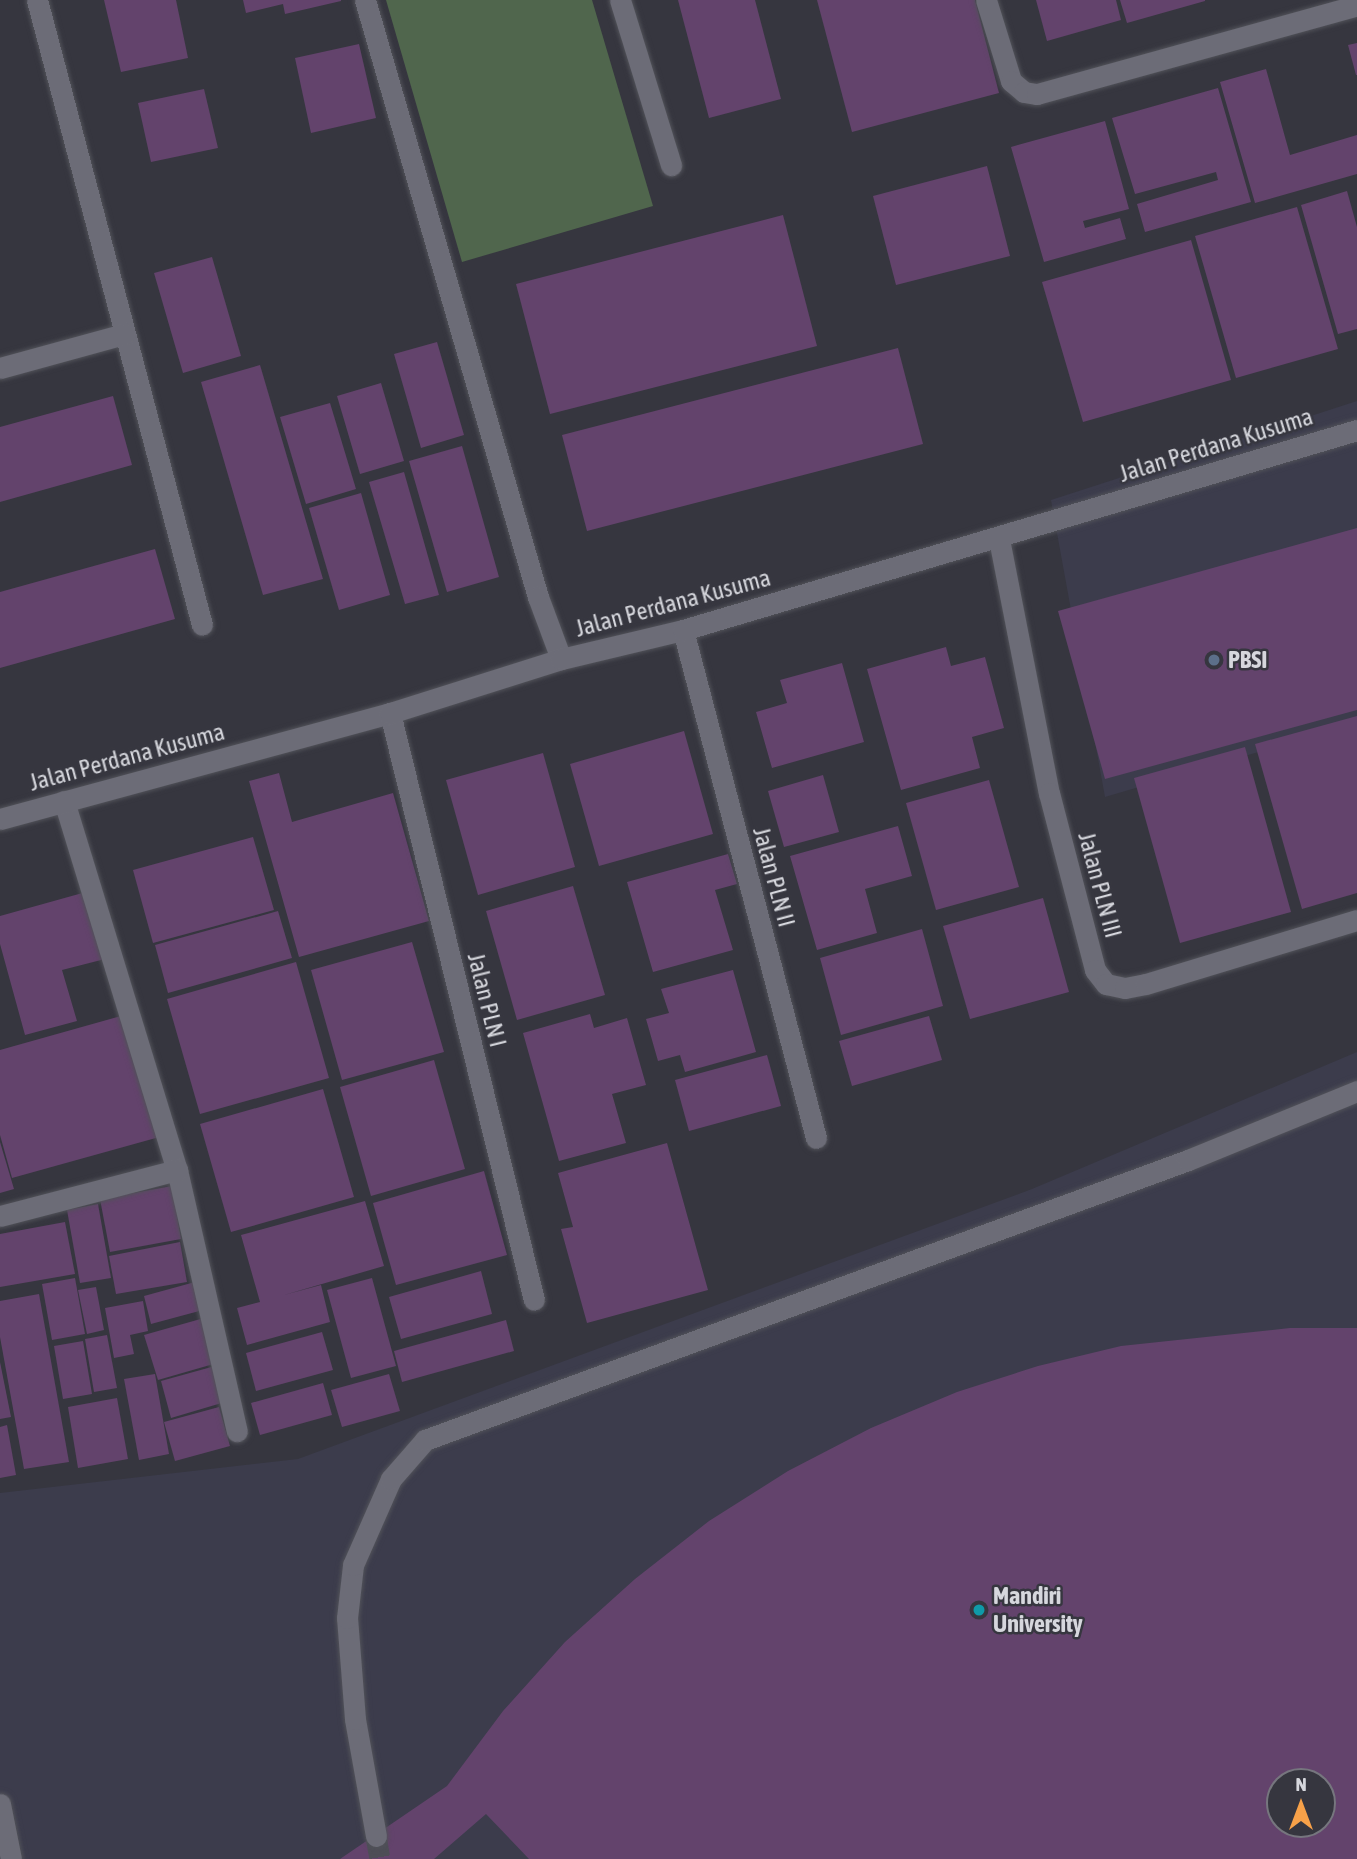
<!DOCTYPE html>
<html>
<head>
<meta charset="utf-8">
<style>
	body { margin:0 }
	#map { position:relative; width:1357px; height:1859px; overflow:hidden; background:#36363f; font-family:"Asap Condensed",sans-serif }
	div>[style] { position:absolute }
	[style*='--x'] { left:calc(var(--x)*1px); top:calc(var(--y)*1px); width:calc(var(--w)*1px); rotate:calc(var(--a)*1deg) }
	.built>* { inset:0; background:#3c3c4c }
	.green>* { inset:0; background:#50664d }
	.building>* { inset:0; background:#63436c }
	.minor-tunnel>* { height:21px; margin-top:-10.5px; transform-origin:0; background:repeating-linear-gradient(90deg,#4e4e57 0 21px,transparent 0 31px) }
	.roads { filter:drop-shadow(0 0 2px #515259) drop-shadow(0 0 2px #515259) }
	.minor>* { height:21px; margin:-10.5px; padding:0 10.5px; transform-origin:10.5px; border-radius:10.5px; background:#6c6c77 }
	.dots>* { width:19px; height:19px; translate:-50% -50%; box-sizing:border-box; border:4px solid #36363f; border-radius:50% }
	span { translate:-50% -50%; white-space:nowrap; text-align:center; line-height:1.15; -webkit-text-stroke:5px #36363f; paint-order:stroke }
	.street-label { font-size:24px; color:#d6d7dd }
	.poi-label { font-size:24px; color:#d6d7dd; font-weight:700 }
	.left { translate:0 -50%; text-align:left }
	.north { position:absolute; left:1266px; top:1768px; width:70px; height:70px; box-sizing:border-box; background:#36363f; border:2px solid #76767e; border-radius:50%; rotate:0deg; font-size:19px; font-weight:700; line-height:28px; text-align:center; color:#d6d7dd }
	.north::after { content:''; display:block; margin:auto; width:24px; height:32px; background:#f7a149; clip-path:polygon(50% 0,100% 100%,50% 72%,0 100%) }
</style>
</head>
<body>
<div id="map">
	<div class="built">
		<div style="clip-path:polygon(1357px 401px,1357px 723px,1105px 797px,1051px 500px)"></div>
		<div style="clip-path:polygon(evenodd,1357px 1052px,1357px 1859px,0 1859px,0 1493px,298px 1459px,1032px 1189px,1357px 1052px,1280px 1782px,1322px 1782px,1322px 1824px,1280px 1824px,1280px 1782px)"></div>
	</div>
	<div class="green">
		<div style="clip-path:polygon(386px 0,592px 0,653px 206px,462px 262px)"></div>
	</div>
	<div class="building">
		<div style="clip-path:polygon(104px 0,176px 0,188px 58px,121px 72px)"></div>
		<div style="clip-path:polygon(243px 0,341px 0,341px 1px,285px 14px,283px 4px,246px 13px)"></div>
		<div style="clip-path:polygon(678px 0,755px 0,781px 99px,709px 118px)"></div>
		<div style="clip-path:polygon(817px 0,975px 0,999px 93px,852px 132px)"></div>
		<div style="clip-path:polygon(1036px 0,1116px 0,1121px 20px,1047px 41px)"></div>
		<div style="clip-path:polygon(1120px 0,1205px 0,1205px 1px,1127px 23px)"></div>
		<div style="clip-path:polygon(1357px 43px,1357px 75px,1356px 75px,1348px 45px)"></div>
		<div style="clip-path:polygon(359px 44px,376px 118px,311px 133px,295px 58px)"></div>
		<div style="clip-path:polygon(1266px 69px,1290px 155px,1357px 135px,1357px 174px,1255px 203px,1220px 82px)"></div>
		<div style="clip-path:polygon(1218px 88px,1251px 202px,1145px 232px,1137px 204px,1218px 180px,1216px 172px,1135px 194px,1112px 118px)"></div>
		<div style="clip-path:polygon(204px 89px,218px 148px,151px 162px,138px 103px)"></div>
		<div style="clip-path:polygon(1105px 121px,1129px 209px,1083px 221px,1085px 228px,1120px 218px,1126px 239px,1044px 262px,1011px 147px)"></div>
		<div style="clip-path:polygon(987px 166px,1010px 256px,896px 285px,873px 196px)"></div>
		<div style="clip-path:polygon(1347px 191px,1357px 227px,1357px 329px,1338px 334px,1301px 205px)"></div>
		<div style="clip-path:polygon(1297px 207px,1338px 349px,1236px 378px,1195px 236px)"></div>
		<div style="clip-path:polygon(783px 215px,817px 346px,550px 414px,516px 284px)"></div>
		<div style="clip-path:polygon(1191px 240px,1231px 380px,1083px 422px,1042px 282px)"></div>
		<div style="clip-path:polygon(212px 257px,241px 356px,183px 373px,154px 273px)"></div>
		<div style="clip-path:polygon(437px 342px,464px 435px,421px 448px,394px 354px)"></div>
		<div style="clip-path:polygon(898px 348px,923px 444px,587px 531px,562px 435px)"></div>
		<div style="clip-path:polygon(260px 365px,323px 579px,263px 595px,201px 382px)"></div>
		<div style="clip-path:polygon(381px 383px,404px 461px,360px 474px,337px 396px)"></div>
		<div style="clip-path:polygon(113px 396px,132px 465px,0 502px,0 427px)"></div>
		<div style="clip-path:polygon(330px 403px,356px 489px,306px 504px,280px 417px)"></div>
		<div style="clip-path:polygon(462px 446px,499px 577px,447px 592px,409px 461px)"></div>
		<div style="clip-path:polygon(404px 472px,439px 595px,405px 604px,369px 482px)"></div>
		<div style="clip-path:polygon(361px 493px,390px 595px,339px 610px,309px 508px)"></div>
		<div style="clip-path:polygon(1357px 528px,1357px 710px,1105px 779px,1058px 611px)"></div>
		<div style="clip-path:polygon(155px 549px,175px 619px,0 668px,0 592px)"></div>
		<div style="clip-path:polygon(946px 647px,951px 666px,985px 657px,1004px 728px,972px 737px,980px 768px,901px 790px,867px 669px)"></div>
		<div style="clip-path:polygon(842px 663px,864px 742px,772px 768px,756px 712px,787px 703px,780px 680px)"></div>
		<div style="clip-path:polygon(1357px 716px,1357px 893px,1302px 909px,1255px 744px)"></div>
		<div style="clip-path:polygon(684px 731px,713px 834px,599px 866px,570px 764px)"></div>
		<div style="clip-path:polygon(1245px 747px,1291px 912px,1180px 943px,1134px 778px)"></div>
		<div style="clip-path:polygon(543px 753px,575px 867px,478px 895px,446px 780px)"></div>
		<div style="clip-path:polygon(279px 773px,292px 822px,393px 793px,429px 921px,299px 957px,249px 781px)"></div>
		<div style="clip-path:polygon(823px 775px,839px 832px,784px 847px,768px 791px)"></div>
		<div style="clip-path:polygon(989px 780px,1019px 887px,936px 910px,906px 803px)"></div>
		<div style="clip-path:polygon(898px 826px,912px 876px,865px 889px,877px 933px,817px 950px,790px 856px)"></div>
		<div style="clip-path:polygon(253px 837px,274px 910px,153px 943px,133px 870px)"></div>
		<div style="clip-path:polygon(728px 854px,737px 884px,715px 890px,733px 950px,653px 972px,627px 882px)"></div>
		<div style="clip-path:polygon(573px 886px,605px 995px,517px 1020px,486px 911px)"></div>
		<div style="clip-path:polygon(86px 892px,105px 959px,62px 970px,77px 1021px,25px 1035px,0 944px,0 916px)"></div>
		<div style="clip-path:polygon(1043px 898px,1069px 992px,970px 1019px,943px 926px)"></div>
		<div style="clip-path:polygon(278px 911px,292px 958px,168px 993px,155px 945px)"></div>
		<div style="clip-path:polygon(922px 929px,943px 1006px,841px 1035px,820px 958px)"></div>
		<div style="clip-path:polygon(412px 942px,444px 1052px,342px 1080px,311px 970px)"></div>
		<div style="clip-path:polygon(296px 962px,329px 1078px,200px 1114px,167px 999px)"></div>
		<div style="clip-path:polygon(733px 970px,756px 1052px,685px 1072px,680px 1055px,658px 1061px,646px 1019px,669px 1013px,661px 989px)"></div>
		<div style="clip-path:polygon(128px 1014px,163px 1136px,12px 1178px,0 1135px,0 1050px)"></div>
		<div style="clip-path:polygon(590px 1014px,594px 1028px,627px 1018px,646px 1085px,612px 1094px,626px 1143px,559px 1161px,523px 1033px)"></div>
		<div style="clip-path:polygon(929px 1016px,942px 1060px,852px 1086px,839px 1041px)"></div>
		<div style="clip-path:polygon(767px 1055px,781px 1106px,689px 1131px,675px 1080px)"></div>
		<div style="clip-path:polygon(434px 1060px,465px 1169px,371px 1196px,340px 1087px)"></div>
		<div style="clip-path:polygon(323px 1089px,354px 1197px,231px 1232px,200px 1124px)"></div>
		<div style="clip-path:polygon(0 1142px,14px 1189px,0 1193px)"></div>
		<div style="clip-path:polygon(667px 1143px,708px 1290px,587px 1323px,561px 1229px,573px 1227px,558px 1173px)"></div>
		<div style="clip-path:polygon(484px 1171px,507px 1255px,396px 1285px,373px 1203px)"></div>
		<div style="clip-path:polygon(172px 1186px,181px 1239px,110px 1252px,100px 1199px)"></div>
		<div style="clip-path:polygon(365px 1201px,384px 1266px,284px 1295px,321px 1285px,330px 1322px,247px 1345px,237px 1308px,260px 1302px,241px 1235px)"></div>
		<div style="clip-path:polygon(98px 1204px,111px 1278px,80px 1283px,67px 1210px)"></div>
		<div style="clip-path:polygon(65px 1222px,75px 1274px,0 1287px,0 1234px)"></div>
		<div style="clip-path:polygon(180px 1242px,187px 1282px,116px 1294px,109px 1256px)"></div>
		<div style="clip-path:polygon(481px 1271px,492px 1314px,401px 1339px,389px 1297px)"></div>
		<div style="clip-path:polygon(75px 1278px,85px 1334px,52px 1340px,42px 1284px)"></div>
		<div style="clip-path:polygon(372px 1278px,396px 1366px,351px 1378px,327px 1290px)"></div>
		<div style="clip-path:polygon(195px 1282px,203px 1310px,151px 1324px,144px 1296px)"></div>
		<div style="clip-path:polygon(96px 1287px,104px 1330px,87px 1334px,78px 1290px)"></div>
		<div style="clip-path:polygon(39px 1294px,69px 1462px,24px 1469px,0 1337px,0 1301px)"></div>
		<div style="clip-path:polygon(143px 1301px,148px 1331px,130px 1335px,134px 1354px,114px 1358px,105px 1308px)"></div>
		<div style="clip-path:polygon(204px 1318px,217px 1363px,158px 1380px,144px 1335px)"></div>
		<div style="clip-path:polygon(506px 1320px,514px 1351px,402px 1382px,394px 1351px)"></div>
		<div style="clip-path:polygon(evenodd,1290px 1328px,1357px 1328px,1357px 1859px,529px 1859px,486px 1814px,434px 1859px,340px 1859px,447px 1786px,503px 1711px,565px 1642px,635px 1579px,709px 1521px,788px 1471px,871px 1428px,957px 1392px,1038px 1366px,1121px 1346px,1290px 1328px,1280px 1782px,1322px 1782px,1322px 1824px,1280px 1824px,1280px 1782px)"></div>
		<div style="clip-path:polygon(322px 1332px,333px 1370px,256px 1391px,246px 1353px)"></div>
		<div style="clip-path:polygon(107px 1335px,117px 1388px,94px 1392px,85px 1339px)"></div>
		<div style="clip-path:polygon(83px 1341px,92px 1394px,63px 1399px,54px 1346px)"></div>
		<div style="clip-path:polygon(0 1362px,11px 1417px,0 1419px)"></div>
		<div style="clip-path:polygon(215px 1366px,225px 1402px,171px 1418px,161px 1381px)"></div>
		<div style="clip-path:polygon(155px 1374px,169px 1454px,139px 1460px,124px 1379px)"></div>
		<div style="clip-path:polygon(389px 1374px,400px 1411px,342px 1427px,331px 1390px)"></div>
		<div style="clip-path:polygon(323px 1383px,332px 1415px,260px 1435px,251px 1403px)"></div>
		<div style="clip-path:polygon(117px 1398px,128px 1459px,78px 1468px,68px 1407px)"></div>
		<div style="clip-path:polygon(219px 1407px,230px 1446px,175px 1461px,164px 1422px)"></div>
		<div style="clip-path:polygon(7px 1425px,16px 1475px,0 1478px,0 1427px)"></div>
	</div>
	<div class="minor-tunnel">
		<div style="--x:376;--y:1836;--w:23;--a:80"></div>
	</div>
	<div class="roads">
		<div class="minor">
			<div style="--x:37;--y:0;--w:646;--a:75.21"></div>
			<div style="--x:365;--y:0;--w:622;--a:73.84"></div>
			<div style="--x:538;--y:597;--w:66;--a:69.6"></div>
			<div style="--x:620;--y:0;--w:173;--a:72.8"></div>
			<div style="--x:986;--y:0;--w:85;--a:72.8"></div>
			<div style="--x:1011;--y:81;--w:17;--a:40"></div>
			<div style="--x:1024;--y:92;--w:13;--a:9"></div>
			<div style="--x:1037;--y:94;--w:332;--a:-15.5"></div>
			<div style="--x:0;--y:368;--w:129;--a:-15.3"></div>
			<div style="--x:999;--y:539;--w:259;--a:78.9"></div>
			<div style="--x:1049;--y:793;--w:183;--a:75.4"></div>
			<div style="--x:1095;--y:970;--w:18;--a:52"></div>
			<div style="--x:1106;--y:984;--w:19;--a:12"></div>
			<div style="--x:1125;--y:988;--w:21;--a:-11"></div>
			<div style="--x:1146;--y:984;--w:220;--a:-16.9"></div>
			<div style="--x:683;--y:630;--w:525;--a:75.33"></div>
			<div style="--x:390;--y:713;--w:604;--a:76.22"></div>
			<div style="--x:64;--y:801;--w:386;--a:73"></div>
			<div style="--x:177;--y:1170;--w:268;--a:77.1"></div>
			<div style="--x:0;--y:819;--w:404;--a:-15.2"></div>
			<div style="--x:390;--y:713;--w:179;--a:-17.5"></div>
			<div style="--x:561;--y:659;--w:125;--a:-13.4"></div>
			<div style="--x:683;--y:630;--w:703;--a:-16.53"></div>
			<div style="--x:0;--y:1216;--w:183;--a:-14.6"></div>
			<div style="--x:0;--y:1804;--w:56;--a:78.7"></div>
			<div style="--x:376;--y:1836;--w:119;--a:-100.2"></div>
			<div style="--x:355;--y:1719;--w:101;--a:-94.5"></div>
			<div style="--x:347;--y:1618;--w:53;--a:-83.5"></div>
			<div style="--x:353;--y:1565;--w:94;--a:-66.2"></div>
			<div style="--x:391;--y:1479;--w:52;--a:-48.9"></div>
			<div style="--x:425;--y:1440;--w:813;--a:-20.15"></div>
			<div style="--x:1188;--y:1160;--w:183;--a:-22.2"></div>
		</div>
	</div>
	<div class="dots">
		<div style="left:1214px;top:660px;background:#5c6f8a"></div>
		<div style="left:979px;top:1610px;background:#0f9aa8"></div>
	</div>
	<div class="street-label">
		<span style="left:1216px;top:445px;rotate:-17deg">Jalan Perdana Kusuma</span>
		<span style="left:673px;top:603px;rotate:-15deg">Jalan Perdana Kusuma</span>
		<span style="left:127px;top:757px;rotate:-15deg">Jalan Perdana Kusuma</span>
		<span style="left:774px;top:877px;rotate:75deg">Jalan PLN II</span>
		<span style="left:1100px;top:885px;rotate:75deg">Jalan PLN III</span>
		<span style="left:487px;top:1000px;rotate:76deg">Jalan PLN I</span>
	</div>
	<div class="poi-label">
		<span class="left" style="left:1228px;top:660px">PBSI</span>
		<span class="left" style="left:993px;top:1610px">Mandiri<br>University</span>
	</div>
	<div class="north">N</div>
</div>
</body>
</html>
